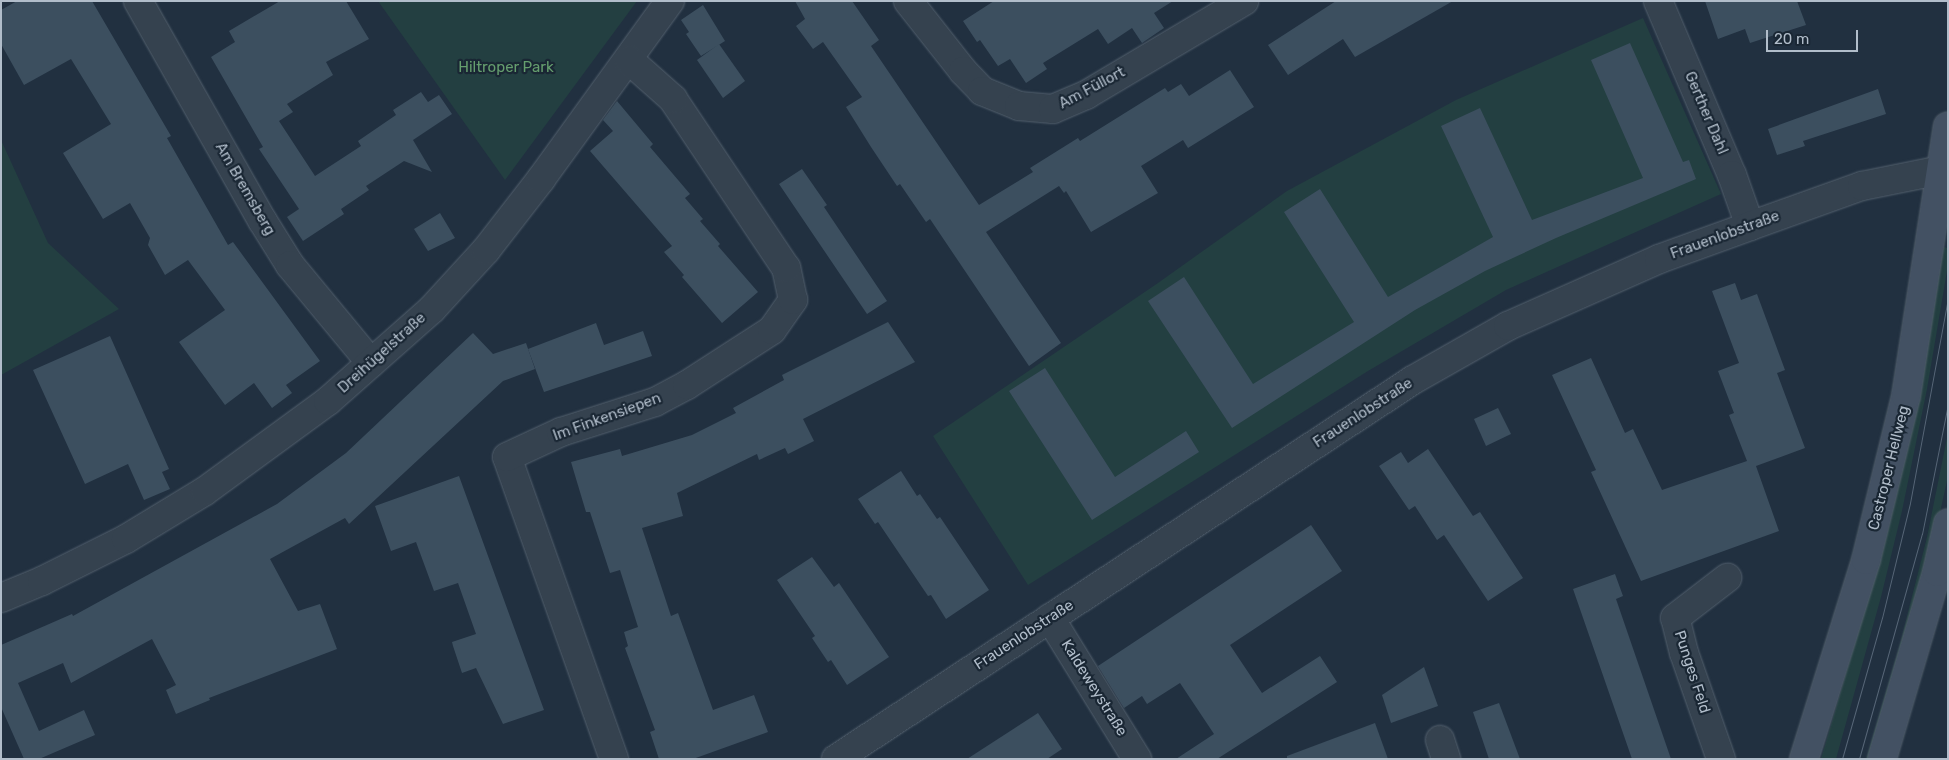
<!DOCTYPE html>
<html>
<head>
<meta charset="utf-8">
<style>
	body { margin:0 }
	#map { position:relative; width:1949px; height:760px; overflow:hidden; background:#213040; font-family:Rubik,sans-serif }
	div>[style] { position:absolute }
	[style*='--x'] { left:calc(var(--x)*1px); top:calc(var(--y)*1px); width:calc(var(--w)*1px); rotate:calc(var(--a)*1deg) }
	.green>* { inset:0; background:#233f41 }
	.building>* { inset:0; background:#3c4f5f }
	.roads { filter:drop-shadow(0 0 1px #53606d) drop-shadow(0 0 1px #53606d) }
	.street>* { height:28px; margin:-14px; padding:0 14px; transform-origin:14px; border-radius:14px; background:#35424f }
	.secondary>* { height:28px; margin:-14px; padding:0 14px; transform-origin:14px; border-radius:14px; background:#435163 }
	.tram>* { height:1px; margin:-0.5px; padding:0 0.5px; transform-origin:0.5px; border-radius:0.5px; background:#576677 }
	span { translate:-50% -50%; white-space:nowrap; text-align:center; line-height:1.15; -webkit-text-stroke:4.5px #1a2734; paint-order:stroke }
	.park-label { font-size:15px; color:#659e6e }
	.street-label { font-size:15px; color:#b1bdca }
	.frame { position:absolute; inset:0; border:2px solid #b1bdca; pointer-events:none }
	.scale { position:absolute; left:1766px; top:30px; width:92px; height:22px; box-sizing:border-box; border:2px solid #b1bdca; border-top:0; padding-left:6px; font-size:15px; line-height:18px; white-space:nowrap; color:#b1bdca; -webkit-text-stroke:4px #1a2734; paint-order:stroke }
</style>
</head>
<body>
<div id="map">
	<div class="green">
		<div style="clip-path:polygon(378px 1px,637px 1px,505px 180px)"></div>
		<div style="clip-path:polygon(1643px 18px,1721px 194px,1506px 290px,1368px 371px,1028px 585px,933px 436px,1158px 283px,1287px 191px,1456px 100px)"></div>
		<div style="clip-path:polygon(1px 140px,48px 243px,119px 309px,1px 375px)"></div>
		<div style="clip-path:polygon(1943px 247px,1948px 248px,1948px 265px,1927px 389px,1902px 511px,1881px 597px,1836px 759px,1821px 759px,1889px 526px)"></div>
		<div style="clip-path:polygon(1948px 433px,1947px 481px,1937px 526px,1873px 759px,1866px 759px,1901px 640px,1927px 537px)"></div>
	</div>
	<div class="building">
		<div style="clip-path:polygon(17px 1px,92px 1px,171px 136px,167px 138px,228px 245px,233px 242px,320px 361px,286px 385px,292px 393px,272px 408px,254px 383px,225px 405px,179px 342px,225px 310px,188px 260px,165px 275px,148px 245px,150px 238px,130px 203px,103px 219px,63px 153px,111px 124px,71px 59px,24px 85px,1px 44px,1px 10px)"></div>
		<div style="clip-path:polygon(280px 1px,346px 1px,369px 39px,326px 62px,333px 75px,287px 104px,293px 112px,279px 121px,315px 176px,361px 146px,358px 141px,396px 115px,393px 110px,421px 92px,428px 102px,439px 95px,452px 114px,413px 140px,432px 172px,404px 161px,366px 186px,369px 190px,341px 209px,344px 214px,303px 241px,287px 217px,299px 209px,259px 149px,263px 147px,211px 57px,235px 42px,229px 31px)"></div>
		<div style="clip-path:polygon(795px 1px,852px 1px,879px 40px,871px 46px,979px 205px,1033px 172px,1030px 168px,1078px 138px,1080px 141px,1165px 88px,1168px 92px,1181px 84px,1189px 96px,1230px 70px,1254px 107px,1188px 148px,1183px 140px,1141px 166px,1158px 193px,1091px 232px,1066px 191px,1064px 193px,1059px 186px,986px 232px,1061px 343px,1029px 366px,930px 219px,926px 222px,900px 184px,897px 186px,871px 147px,846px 107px,862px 97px,823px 42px,813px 49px,796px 26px,805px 19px)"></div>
		<div style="clip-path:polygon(994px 1px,1173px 1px,1154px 13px,1164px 28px,1142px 43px,1132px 28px,1108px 44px,1098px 29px,1043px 63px,1047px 69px,1026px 83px,1010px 59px,998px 66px,980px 40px,977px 42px,963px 21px)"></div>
		<div style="clip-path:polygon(1336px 1px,1453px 1px,1355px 57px,1343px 39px,1288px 75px,1268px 45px)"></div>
		<div style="clip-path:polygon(1705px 1px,1797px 1px,1806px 25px,1750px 43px,1745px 29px,1718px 39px)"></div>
		<div style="clip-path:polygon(703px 5px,725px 41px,701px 56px,686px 34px,689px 32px,681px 20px)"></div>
		<div style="clip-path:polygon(1630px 43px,1683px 162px,1689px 160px,1696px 179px,1556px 238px,1485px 271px,1415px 310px,1232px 428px,1148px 301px,1184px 277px,1253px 384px,1354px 322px,1284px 212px,1320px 189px,1388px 297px,1493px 237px,1441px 126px,1480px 108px,1532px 220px,1643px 178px,1591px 60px)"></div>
		<div style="clip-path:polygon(719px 44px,745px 81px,723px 98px,697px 60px)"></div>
		<div style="clip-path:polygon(1878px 89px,1886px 114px,1803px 141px,1805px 146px,1777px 155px,1768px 129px)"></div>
		<div style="clip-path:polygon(617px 101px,653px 144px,650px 147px,690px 194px,685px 198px,703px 219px,700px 221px,720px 244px,718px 246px,758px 292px,722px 323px,682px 277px,684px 275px,664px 252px,672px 246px,590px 151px,613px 131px,603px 120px)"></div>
		<div style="clip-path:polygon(802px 169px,827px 205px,824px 207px,887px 301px,867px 314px,779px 184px)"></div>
		<div style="clip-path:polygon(440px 213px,455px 238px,428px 251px,414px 229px)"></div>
		<div style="clip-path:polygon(1735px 283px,1741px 300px,1757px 294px,1785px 370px,1777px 373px,1805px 448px,1756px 466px,1779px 531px,1641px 581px,1591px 472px,1596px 470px,1552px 375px,1591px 358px,1625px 433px,1633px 429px,1662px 490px,1747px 461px,1729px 415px,1734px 413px,1718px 371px,1739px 363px,1712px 291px)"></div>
		<div style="clip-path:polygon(888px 322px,915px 362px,803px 419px,814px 441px,788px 454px,785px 448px,759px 460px,757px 454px,677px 493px,683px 516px,642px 528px,671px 616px,678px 613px,713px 710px,754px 695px,768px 732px,693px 759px,659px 759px,650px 732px,655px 730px,625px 648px,628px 646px,624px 632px,638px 627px,620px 570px,610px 573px,590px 512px,586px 512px,571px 462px,620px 449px,622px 456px,692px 435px,736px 413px,733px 408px,784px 380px,782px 375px)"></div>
		<div style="clip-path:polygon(596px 323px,604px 345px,643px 331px,652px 356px,544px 392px,528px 349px)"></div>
		<div style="clip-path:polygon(473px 333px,493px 354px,526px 343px,535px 369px,503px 381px,349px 524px,345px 518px,270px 559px,298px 611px,320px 604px,337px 649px,209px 698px,210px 700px,176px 714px,166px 690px,176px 685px,152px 639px,71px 683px,63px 663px,18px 683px,39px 731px,84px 710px,95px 735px,39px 759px,24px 759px,1px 707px,1px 645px,72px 614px,73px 616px,277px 504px,346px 453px)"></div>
		<div style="clip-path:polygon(110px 336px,169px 469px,162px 472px,170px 489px,144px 500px,128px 464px,85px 484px,33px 370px)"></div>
		<div style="clip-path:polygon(1045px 368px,1115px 477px,1186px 431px,1199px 452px,1092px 520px,1009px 391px)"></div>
		<div style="clip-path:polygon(1498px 408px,1511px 434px,1486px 446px,1474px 419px)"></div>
		<div style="clip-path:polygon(1428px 449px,1473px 516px,1480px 512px,1523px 578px,1488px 601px,1444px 535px,1437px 540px,1415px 506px,1409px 510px,1379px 466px,1401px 452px,1408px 463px)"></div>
		<div style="clip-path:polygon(901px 471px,917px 496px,920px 494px,937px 519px,940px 517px,989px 590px,946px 619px,931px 595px,928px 596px,878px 522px,875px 524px,858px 499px)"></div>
		<div style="clip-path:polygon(459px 476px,544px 710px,503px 724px,476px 668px,462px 673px,453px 646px,452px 642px,476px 634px,458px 583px,434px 591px,416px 542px,391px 551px,375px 506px)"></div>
		<div style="clip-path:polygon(1311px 525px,1342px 571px,1230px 645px,1262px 693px,1320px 656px,1337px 682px,1217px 759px,1176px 759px,1214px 734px,1180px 683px,1147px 704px,1142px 696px,1124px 708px,1098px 666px)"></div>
		<div style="clip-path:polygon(812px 557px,834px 587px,839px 583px,889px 657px,847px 685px,831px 660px,828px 662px,812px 638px,815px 636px,777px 580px)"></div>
		<div style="clip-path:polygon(1615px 574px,1623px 596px,1616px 599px,1671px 759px,1632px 759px,1573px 589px)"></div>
		<div style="clip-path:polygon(1424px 667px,1438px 706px,1391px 723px,1382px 695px)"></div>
		<div style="clip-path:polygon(1499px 703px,1520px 759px,1489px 759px,1473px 712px)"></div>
		<div style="clip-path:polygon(1038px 713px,1062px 749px,1047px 759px,967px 759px)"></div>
		<div style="clip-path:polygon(1375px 723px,1388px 759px,1287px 759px,1287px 756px)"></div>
	</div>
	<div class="roads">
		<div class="street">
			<div style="--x:138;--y:1;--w:252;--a:60.5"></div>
			<div style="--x:262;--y:220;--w:53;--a:58.1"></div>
			<div style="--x:290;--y:265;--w:127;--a:50.4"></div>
			<div style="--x:908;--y:1;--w:89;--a:51.8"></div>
			<div style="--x:963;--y:71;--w:28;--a:46"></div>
			<div style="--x:982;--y:91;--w:40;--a:22"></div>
			<div style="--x:1019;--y:106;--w:34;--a:5"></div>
			<div style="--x:1053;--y:109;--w:36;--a:-23"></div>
			<div style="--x:1086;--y:95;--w:184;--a:-30.7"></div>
			<div style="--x:1658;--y:1;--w:189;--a:67"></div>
			<div style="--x:1732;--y:175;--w:54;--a:70.6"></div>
			<div style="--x:1;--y:598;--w:44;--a:-22.5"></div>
			<div style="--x:42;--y:581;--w:94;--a:-26.6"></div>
			<div style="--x:126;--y:539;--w:92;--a:-31.3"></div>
			<div style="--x:205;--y:491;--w:152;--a:-36.2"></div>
			<div style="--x:328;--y:401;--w:139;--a:-41.5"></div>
			<div style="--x:432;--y:309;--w:80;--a:-47.5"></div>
			<div style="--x:486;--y:250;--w:90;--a:-52.2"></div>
			<div style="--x:541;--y:179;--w:220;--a:-54.1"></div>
			<div style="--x:1050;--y:618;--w:166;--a:58.3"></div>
			<div style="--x:1440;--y:740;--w:20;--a:72"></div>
			<div style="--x:614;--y:759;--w:320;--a:-109.5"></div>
			<div style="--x:507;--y:457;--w:60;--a:-24.8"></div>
			<div style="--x:561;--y:432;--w:99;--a:-17.7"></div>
			<div style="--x:655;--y:402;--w:36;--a:-28"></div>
			<div style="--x:687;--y:385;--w:101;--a:-32.9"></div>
			<div style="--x:772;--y:330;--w:37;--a:-55"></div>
			<div style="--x:793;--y:300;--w:33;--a:-102"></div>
			<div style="--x:786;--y:268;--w:203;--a:-123.8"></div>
			<div style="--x:673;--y:99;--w:59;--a:-138.4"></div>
			<div style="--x:836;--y:759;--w:690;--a:-33.3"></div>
			<div style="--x:1413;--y:380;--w:109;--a:-29.6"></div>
			<div style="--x:1508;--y:326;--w:165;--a:-23.9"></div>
			<div style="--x:1659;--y:259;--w:97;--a:-19.9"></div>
			<div style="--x:1750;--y:226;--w:119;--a:-19.7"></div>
			<div style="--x:1862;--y:186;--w:81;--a:-11.4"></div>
			<div style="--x:1721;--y:759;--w:112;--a:-109.2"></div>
			<div style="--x:1684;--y:653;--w:36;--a:-104"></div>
			<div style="--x:1675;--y:618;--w:66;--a:-37.6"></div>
		</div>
		<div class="secondary">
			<div style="--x:1804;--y:759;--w:208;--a:-72.7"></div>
			<div style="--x:1866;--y:560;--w:169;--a:-76.3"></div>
			<div style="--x:1906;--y:396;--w:273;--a:-81.2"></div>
			<div style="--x:1882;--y:759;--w:195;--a:-73.6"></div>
			<div style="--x:1937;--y:572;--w:50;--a:-77.3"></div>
		</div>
	</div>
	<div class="tram">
		<div style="--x:1842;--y:759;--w:147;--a:-74.2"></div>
		<div style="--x:1882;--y:618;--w:118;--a:-76.3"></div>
		<div style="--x:1910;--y:503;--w:209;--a:-79.5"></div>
		<div style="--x:1859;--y:759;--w:234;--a:-74.4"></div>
		<div style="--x:1922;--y:534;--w:133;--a:-78.7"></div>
	</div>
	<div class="park-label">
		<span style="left:506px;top:68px">Hiltroper Park</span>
	</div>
	<div class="street-label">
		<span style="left:1092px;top:88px;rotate:-28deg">Am Füllort</span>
		<span style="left:1706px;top:113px;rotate:67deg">Gerther Dahl</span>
		<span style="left:245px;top:189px;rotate:60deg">Am Bremsberg</span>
		<span style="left:1725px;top:235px;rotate:-20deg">Frauenlobstraße</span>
		<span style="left:382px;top:353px;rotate:-42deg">Dreihügelstraße</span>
		<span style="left:1363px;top:413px;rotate:-33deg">Frauenlobstraße</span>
		<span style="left:607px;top:417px;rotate:-20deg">Im Finkensiepen</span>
		<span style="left:1889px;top:468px;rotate:-76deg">Castroper Hellweg</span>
		<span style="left:1024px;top:635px;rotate:-33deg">Frauenlobstraße</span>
		<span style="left:1692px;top:672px;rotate:72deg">Punges Feld</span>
		<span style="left:1094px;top:688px;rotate:58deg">Kaldeweystraße</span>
	</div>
	<div class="frame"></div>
	<div class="scale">20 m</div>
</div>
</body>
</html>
